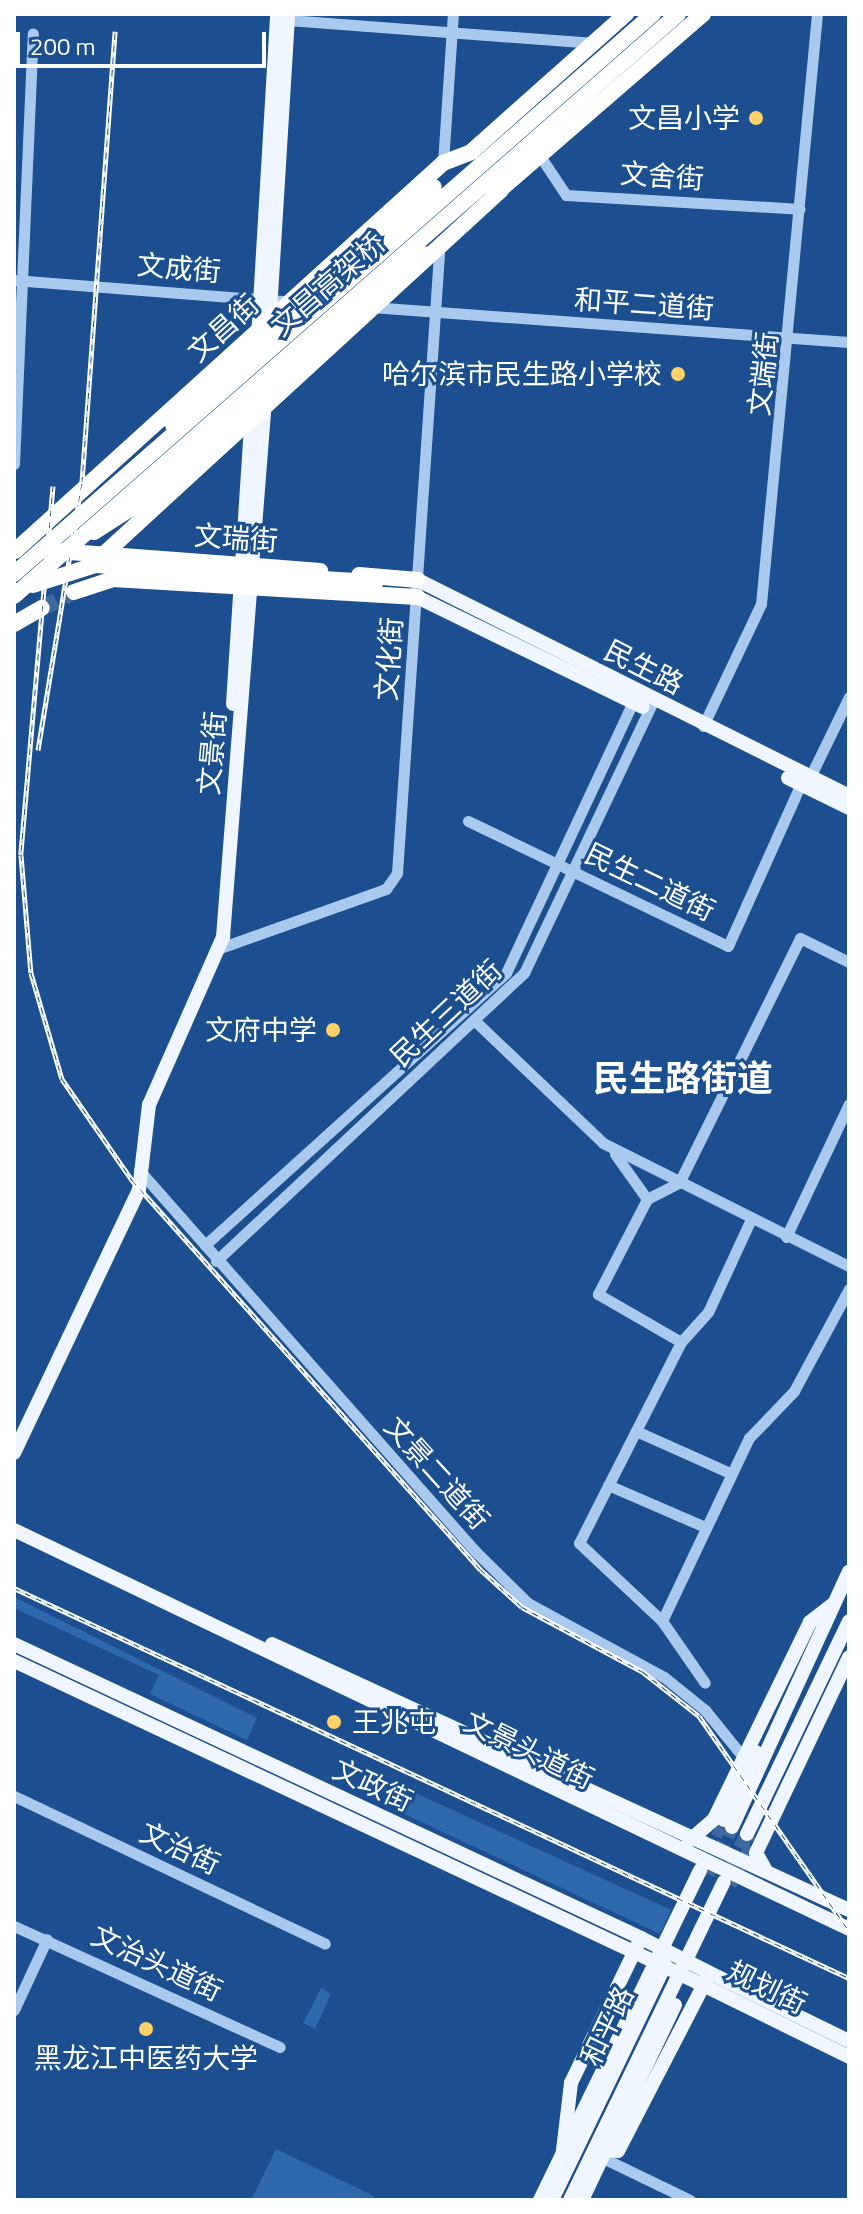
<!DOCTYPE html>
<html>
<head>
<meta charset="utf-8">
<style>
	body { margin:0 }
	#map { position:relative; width:863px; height:2214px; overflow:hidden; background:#1b4f8f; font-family:"Titillium Web","Noto Sans SC",sans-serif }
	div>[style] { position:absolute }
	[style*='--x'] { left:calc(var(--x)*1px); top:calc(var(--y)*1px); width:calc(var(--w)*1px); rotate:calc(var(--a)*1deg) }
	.green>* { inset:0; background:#2e69ad }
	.minor-tunnel>* { height:11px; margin-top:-5.5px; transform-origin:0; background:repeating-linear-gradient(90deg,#3d69a0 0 11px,transparent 0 16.5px) }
	.major-tunnel>* { height:14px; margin-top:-7px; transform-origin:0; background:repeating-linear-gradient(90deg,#3d69a0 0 14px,transparent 0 21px) }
	.highway-tunnel>* { height:16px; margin-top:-8px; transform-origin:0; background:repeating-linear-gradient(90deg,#3d69a0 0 16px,transparent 0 24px) }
	.minor>* { height:11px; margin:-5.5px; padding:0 5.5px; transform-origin:5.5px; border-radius:5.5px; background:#a9c9ee }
	.major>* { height:14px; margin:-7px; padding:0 7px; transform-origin:7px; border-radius:7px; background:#f0f6ff }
	.highway>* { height:16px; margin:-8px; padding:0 8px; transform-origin:8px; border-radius:8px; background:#fff }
	.rail>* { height:5px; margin-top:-2.5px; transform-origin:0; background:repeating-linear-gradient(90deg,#1b4f8f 0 6px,#fff 0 12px); box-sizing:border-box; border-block:2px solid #fff }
	.major-bridge>* { height:14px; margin:-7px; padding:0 7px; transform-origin:7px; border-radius:7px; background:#f0f6ff }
	.highway-bridge>* { height:16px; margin:-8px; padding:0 8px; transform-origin:8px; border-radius:8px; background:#fff }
	.dots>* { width:22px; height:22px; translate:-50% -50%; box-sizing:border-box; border:4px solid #1b4f8f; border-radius:50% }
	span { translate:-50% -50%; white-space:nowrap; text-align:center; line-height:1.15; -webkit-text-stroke:6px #1b4f8f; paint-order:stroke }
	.poi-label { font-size:28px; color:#fff }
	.right { translate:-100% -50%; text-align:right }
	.left { translate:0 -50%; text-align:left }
	.street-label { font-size:28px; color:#fff }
	.district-label { font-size:36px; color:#fff; font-weight:700 }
	.frame { position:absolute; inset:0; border:16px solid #fff; pointer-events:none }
	.scale { position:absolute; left:16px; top:32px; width:250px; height:36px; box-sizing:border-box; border:4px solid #fff; border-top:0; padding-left:10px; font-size:24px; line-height:28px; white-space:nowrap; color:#fff; -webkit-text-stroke:6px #1b4f8f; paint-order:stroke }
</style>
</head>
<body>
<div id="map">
	<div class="green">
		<div style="clip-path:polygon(14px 1597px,257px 1718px,247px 1740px,150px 1694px,159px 1675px,14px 1608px)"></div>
		<div style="clip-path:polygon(409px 1790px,671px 1910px,660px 1934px,400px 1812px)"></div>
		<div style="clip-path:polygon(321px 1988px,331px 1994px,315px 2029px,303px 2023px)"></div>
		<div style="clip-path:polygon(276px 2149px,374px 2196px,372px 2200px,251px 2200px)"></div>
	</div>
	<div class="minor-tunnel">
		<div style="--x:709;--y:1851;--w:31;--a:-63"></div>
		<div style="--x:731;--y:1885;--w:53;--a:-64.4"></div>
	</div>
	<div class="major-tunnel">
		<div style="--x:731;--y:1867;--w:37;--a:-64"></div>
		<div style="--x:708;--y:1874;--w:53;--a:-62.9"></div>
	</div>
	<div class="highway-tunnel">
		<div style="--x:42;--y:608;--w:36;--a:-27"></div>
	</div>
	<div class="minor">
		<div style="--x:288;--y:20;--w:304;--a:4.3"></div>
		<div style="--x:540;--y:156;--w:47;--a:56.3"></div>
		<div style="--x:566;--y:195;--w:234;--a:3.4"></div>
		<div style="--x:443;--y:163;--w:149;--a:-86.2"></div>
		<div style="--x:14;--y:280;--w:281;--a:4.5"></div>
		<div style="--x:371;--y:307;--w:479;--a:4.2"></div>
		<div style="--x:14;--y:464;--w:431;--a:-87.5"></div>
		<div style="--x:703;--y:726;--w:135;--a:-64.6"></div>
		<div style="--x:761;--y:604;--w:593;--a:-84.58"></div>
		<div style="--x:810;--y:777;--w:89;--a:-64"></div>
		<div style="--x:468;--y:821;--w:288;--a:25.7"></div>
		<div style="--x:728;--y:946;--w:183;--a:-65.8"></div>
		<div style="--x:220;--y:948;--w:176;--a:-19.6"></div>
		<div style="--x:386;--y:889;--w:19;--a:-55"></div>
		<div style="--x:397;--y:873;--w:621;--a:-86.12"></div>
		<div style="--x:474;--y:1020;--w:178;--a:43.6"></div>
		<div style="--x:603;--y:1143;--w:275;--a:26.6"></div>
		<div style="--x:615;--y:1154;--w:55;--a:54.6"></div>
		<div style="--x:139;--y:1170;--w:508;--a:48.59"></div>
		<div style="--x:475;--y:1551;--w:74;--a:44.5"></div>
		<div style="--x:528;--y:1603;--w:155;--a:28.6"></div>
		<div style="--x:664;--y:1677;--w:53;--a:38.8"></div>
		<div style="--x:705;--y:1710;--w:60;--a:51"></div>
		<div style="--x:751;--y:1219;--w:102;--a:114.8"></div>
		<div style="--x:708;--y:1312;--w:40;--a:132"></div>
		<div style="--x:681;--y:1342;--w:96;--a:-150"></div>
		<div style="--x:598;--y:1294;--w:107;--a:-62.7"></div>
		<div style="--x:647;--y:1199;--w:36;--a:-27"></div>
		<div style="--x:679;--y:1183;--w:273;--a:-63.7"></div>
		<div style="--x:800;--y:938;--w:55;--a:26.1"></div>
		<div style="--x:786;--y:1237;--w:147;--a:-64.7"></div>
		<div style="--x:205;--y:1245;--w:406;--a:-42.1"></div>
		<div style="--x:506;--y:973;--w:304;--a:-64.9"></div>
		<div style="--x:216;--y:1261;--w:422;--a:-43.1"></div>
		<div style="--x:524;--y:973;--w:301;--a:-64.6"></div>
		<div style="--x:681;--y:1342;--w:225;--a:116.9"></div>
		<div style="--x:579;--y:1543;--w:114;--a:43.2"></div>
		<div style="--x:662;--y:1621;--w:75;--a:55.3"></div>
		<div style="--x:636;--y:1431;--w:103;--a:24.1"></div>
		<div style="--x:608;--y:1485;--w:106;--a:23.4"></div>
		<div style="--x:662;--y:1621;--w:203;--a:-64.6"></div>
		<div style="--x:749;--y:1438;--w:65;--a:-46.2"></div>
		<div style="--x:794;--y:1391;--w:116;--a:-61.7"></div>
		<div style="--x:14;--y:1796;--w:344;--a:25.4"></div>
		<div style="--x:14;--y:1926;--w:292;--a:24.5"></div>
		<div style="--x:14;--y:2010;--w:78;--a:-65.1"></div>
		<div style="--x:603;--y:2158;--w:97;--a:25.8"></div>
	</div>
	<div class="major">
		<div style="--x:269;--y:328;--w:315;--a:-86.5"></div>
		<div style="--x:258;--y:337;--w:324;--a:-86.6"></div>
		<div style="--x:418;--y:580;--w:482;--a:26.6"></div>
		<div style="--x:417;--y:597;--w:251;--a:26"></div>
		<div style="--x:233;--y:704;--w:291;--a:-86.3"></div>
		<div style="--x:788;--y:778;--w:68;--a:26.2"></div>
		<div style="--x:14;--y:1453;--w:291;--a:-64.6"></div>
		<div style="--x:139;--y:1190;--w:86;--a:-83.3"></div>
		<div style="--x:149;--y:1105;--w:184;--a:-66.2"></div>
		<div style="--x:223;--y:937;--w:539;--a:-85.53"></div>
		<div style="--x:14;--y:1530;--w:925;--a:25.54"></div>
		<div style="--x:14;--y:1644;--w:693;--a:25.12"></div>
		<div style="--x:641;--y:1938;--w:161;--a:115.8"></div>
		<div style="--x:571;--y:2083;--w:102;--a:96.8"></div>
		<div style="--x:272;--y:1644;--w:635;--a:24.75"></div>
		<div style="--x:14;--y:1661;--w:685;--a:25.14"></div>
		<div style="--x:724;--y:1820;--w:75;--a:-64.8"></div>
		<div style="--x:732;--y:1827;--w:281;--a:-65.4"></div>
		<div style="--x:747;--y:1834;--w:236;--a:-64.4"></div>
		<div style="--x:689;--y:1841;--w:33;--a:-41"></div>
		<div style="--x:714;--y:1819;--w:219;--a:-64"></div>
		<div style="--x:810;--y:1622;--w:31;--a:-38"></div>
		<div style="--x:765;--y:1869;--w:18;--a:-119"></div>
		<div style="--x:756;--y:1853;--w:217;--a:-64.6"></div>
		<div style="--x:705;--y:1986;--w:161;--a:26.2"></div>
		<div style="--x:595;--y:2149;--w:23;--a:5"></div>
		<div style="--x:618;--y:2151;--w:200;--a:-62.7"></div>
		<div style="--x:710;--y:1973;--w:155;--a:26.1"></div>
		<div style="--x:540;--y:2200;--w:367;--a:-64.1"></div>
		<div style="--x:552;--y:2200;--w:261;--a:-64.3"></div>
		<div style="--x:570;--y:2200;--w:353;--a:-64.2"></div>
		<div style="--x:582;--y:2200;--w:216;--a:-64.5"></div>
	</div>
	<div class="highway">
		<div style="--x:493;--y:196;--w:278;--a:-40.9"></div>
		<div style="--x:15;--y:551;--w:578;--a:-42.19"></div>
		<div style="--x:443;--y:163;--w:30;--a:-21"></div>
		<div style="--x:471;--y:152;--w:208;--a:-41.7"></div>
		<div style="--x:56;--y:551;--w:265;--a:4.3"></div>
		<div style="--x:103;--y:555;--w:540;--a:-42.52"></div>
		<div style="--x:359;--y:575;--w:59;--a:4.8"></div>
		<div style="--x:74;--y:592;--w:41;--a:-18.4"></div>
		<div style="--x:113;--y:579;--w:305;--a:3.4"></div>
		<div style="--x:14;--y:624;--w:32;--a:-30"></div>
	</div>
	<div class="rail">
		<div style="--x:53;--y:486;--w:370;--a:95"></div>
		<div style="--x:21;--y:855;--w:118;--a:85.2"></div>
		<div style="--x:31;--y:973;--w:110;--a:73.7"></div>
		<div style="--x:62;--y:1079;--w:123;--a:55.3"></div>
		<div style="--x:132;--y:1180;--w:523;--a:48.18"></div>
		<div style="--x:481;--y:1570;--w:55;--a:42.1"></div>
		<div style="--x:522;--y:1607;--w:137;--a:28.2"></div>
		<div style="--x:643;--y:1672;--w:71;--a:38.2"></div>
		<div style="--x:699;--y:1716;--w:262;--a:55.1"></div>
		<div style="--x:38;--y:750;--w:272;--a:-80.7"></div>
		<div style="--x:82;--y:482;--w:452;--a:-85.8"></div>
		<div style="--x:14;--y:1588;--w:922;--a:25.04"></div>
	</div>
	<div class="major-bridge">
		<div style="--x:641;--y:1938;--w:77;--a:26.9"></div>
		<div style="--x:634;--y:1952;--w:79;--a:25.6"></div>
	</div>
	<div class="highway-bridge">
		<div style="--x:173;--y:425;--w:353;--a:-42.4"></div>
		<div style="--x:94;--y:532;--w:59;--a:-32.6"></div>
		<div style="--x:144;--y:500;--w:373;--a:-41.2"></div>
		<div style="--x:14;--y:574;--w:850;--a:-41.23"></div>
		<div style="--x:33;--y:585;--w:65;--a:-17.9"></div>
		<div style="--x:95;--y:565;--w:281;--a:3.5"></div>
		<div style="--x:14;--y:596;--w:883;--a:-41.23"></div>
	</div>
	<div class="dots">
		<div style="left:756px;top:118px;background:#ffd166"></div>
		<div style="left:678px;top:374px;background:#ffd166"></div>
		<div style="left:333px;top:1030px;background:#ffd166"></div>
		<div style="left:334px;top:1722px;background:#ffd166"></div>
		<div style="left:146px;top:2029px;background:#ffd166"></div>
	</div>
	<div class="poi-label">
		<span class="right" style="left:740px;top:118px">文昌小学</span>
		<span class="right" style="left:662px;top:374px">哈尔滨市民生路小学校</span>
		<span class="right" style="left:317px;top:1030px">文府中学</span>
		<span class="left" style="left:352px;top:1722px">王兆屯</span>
		<span style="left:146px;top:2058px">黑龙江中医药大学</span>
	</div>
	<div class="street-label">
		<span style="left:662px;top:176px;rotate:4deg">文舍街</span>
		<span style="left:179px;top:268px;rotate:5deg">文成街</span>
		<span style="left:328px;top:284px;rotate:-41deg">文昌高架桥</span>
		<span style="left:644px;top:304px;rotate:4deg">和平二道街</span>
		<span style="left:223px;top:328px;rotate:-42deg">文昌街</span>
		<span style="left:763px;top:374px;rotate:-84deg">文端街</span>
		<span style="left:236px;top:538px;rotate:4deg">文瑞街</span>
		<span style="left:389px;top:659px;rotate:-86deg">文化街</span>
		<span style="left:644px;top:667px;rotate:27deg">民生路</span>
		<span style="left:212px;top:753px;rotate:-85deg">文景街</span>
		<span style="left:650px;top:882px;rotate:26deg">民生二道街</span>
		<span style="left:446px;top:1013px;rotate:-43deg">民生三道街</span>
		<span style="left:437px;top:1473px;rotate:48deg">文景二道街</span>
		<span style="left:529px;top:1750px;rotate:26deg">文景头道街</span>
		<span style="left:373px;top:1785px;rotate:25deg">文政街</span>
		<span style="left:180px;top:1848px;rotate:25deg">文治街</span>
		<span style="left:157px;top:1963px;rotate:25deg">文治头道街</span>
		<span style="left:767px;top:1987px;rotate:26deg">规划街</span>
		<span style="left:607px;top:2026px;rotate:-64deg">和平路</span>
	</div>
	<div class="district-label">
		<span style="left:683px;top:1078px">民生路街道</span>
	</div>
	<div class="frame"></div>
	<div class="scale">200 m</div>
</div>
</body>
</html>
